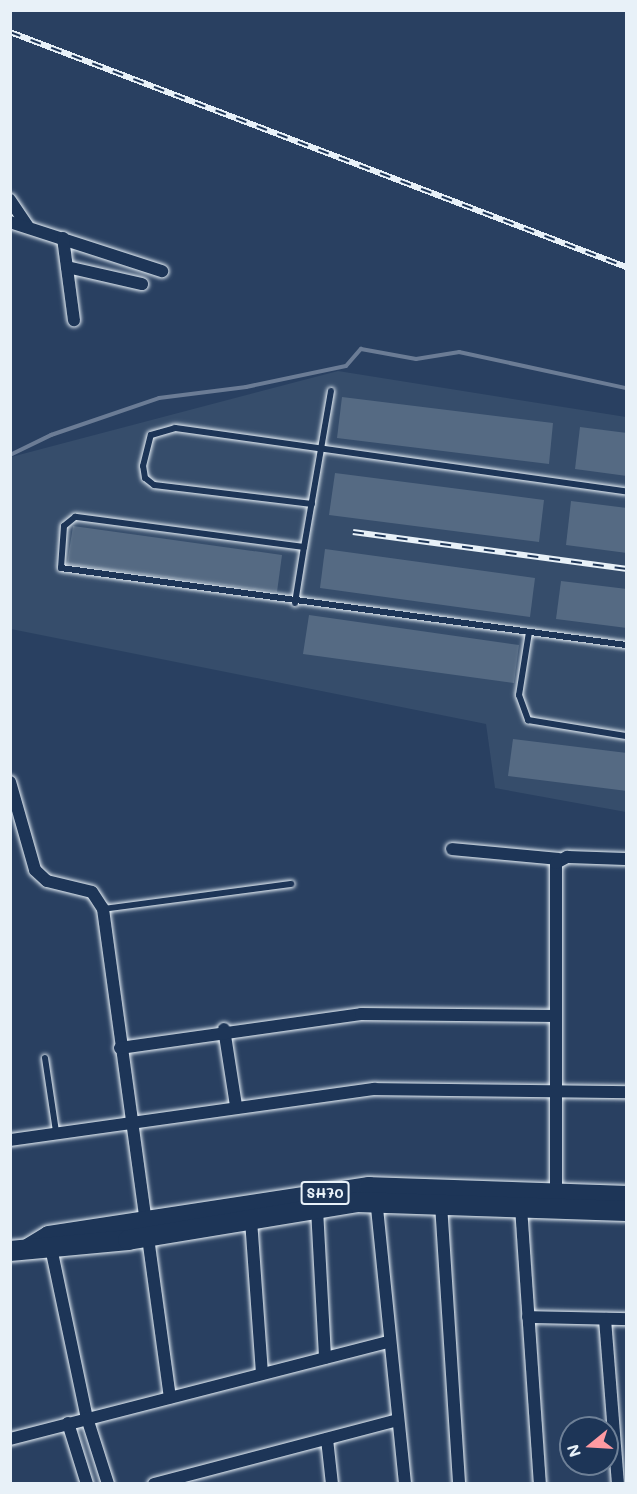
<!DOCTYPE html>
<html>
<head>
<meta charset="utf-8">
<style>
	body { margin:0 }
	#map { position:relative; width:637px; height:1494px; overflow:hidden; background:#294061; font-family:Mali,sans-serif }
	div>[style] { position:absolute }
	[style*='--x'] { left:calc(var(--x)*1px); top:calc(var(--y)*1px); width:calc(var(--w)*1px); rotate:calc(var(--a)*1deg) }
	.built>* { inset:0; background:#364d6b }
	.stream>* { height:4px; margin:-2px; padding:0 2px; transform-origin:2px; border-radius:2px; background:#6b7c95 }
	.building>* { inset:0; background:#556a83 }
	.roads { filter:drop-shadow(0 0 2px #e8f1f8) drop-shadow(0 0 2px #e8f1f8) }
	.lane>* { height:6px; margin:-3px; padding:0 3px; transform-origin:3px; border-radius:3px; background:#1d3557 }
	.street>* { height:12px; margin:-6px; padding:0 6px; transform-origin:6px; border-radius:6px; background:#1d3557 }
	.primary>* { height:20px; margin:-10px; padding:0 10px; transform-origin:10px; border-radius:10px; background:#1d3557 }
	.rail>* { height:6px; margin-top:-3px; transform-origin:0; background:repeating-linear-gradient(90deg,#1d3557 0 11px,#e8f1f8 0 22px); box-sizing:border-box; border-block:2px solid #e8f1f8 }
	span { translate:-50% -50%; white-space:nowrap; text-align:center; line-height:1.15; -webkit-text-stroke:4.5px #1d3557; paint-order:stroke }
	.shield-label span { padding:2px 4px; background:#1d3557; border:2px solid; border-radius:4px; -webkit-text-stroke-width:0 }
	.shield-label { font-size:14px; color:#e8f1f8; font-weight:700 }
	.frame { position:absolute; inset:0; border:12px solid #e8f1f8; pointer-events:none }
	.north { position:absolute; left:559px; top:1416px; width:60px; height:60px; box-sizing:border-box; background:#1d3557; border:2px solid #6e8097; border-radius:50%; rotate:252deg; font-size:16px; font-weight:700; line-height:24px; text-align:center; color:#e8f1f8 }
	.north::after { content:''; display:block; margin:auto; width:21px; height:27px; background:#ff9aa2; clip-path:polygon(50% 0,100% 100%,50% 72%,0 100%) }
</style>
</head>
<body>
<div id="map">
	<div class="built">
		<div style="clip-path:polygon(338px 371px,626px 417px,626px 812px,495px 788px,486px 724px,11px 629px,11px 457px)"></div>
	</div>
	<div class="stream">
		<div style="--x:10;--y:455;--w:46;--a:-26"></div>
		<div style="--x:51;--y:435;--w:114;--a:-18.9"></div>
		<div style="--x:159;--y:398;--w:88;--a:-7.2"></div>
		<div style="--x:246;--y:387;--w:102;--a:-11.9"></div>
		<div style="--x:346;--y:366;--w:23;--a:-49"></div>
		<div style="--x:361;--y:349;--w:56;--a:10.3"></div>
		<div style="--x:416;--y:359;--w:44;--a:-9.2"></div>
		<div style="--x:459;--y:352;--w:171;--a:12.2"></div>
	</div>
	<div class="building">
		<div style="clip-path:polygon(342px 397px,553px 423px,549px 464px,337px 438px)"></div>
		<div style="clip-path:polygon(580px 427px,627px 433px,627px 476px,575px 469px)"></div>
		<div style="clip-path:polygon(335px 473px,544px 500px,539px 542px,329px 515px)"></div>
		<div style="clip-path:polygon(571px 501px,627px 508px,627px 553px,566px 545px)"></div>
		<div style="clip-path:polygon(73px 526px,282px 555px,277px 592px,67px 564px)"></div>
		<div style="clip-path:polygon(325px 549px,535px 578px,530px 617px,320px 588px)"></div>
		<div style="clip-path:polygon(561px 581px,627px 589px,627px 628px,556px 619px)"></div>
		<div style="clip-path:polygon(309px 615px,519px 645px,514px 683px,303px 654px)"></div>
		<div style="clip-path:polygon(513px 739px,627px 753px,627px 791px,508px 776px)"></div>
	</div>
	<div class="roads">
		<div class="lane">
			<div style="--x:331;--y:391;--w:158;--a:99.8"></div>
			<div style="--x:304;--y:547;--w:231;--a:-172.5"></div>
			<div style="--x:75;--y:517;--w:14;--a:141"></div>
			<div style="--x:64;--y:526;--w:42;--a:94.1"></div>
			<div style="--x:61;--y:568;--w:570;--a:7.76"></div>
			<div style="--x:312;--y:504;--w:159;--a:-173.1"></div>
			<div style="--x:154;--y:485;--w:11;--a:-142"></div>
			<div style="--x:145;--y:478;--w:12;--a:-99"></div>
			<div style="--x:143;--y:466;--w:32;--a:-76"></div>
			<div style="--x:151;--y:435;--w:25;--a:-16"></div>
			<div style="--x:175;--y:428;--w:455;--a:8"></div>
			<div style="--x:295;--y:603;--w:57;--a:-80.9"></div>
			<div style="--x:529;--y:632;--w:64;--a:99"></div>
			<div style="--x:519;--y:695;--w:27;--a:70"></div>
			<div style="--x:528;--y:720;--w:99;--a:9.3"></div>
			<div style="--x:103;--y:909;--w:190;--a:-7.6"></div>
			<div style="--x:45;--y:1058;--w:75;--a:81.5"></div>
		</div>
		<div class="street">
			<div style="--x:10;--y:200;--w:32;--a:56"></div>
			<div style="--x:10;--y:222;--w:160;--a:17.9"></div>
			<div style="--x:63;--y:238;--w:83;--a:82.4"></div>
			<div style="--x:67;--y:267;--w:77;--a:12.8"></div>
			<div style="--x:10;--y:782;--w:91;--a:74.1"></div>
			<div style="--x:35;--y:870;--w:16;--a:43"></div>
			<div style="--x:47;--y:881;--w:46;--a:13.7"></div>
			<div style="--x:92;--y:892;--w:20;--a:57"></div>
			<div style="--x:103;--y:909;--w:493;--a:82.2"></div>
			<div style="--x:452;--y:849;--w:107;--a:5.3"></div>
			<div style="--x:224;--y:1029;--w:78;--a:81.1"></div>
			<div style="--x:120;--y:1048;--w:243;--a:-8"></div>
			<div style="--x:361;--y:1014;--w:195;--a:0.6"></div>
			<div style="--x:10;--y:1140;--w:368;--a:-8"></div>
			<div style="--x:374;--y:1089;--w:252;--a:0.7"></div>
			<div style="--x:376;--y:1198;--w:287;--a:84.2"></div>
			<div style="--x:556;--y:1200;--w:337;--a:-90"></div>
			<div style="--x:556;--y:863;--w:13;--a:-29"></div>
			<div style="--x:567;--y:857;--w:59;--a:1.9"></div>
			<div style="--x:441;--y:1204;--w:281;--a:86.3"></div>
			<div style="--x:521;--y:1207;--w:278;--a:86.1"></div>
			<div style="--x:317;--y:1209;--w:149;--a:86.9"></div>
			<div style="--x:251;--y:1220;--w:154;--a:85.9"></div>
			<div style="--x:50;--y:1243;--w:179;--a:78.1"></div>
			<div style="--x:87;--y:1418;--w:69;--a:72.3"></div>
			<div style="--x:528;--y:1317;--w:98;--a:1.2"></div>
			<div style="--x:605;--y:1319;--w:166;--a:85.5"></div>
			<div style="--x:68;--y:1423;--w:64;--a:72.7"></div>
			<div style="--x:10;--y:1439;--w:391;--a:-14.4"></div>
			<div style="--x:327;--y:1439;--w:45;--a:83.7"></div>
			<div style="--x:154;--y:1484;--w:252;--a:-14.7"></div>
		</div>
		<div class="primary">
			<div style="--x:29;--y:1248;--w:23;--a:-31"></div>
			<div style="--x:49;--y:1236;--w:324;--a:-8.7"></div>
			<div style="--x:369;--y:1187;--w:257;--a:2"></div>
			<div style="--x:10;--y:1251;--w:119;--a:-5.3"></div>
			<div style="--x:128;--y:1240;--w:232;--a:-9.4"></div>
			<div style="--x:357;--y:1202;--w:269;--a:1.9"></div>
		</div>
	</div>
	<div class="rail">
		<div style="--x:10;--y:32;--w:659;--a:20.88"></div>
		<div style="--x:353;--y:532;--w:275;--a:7.7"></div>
	</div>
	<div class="shield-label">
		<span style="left:325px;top:1193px">SH70</span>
	</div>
	<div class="frame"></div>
	<div class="north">N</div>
</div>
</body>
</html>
